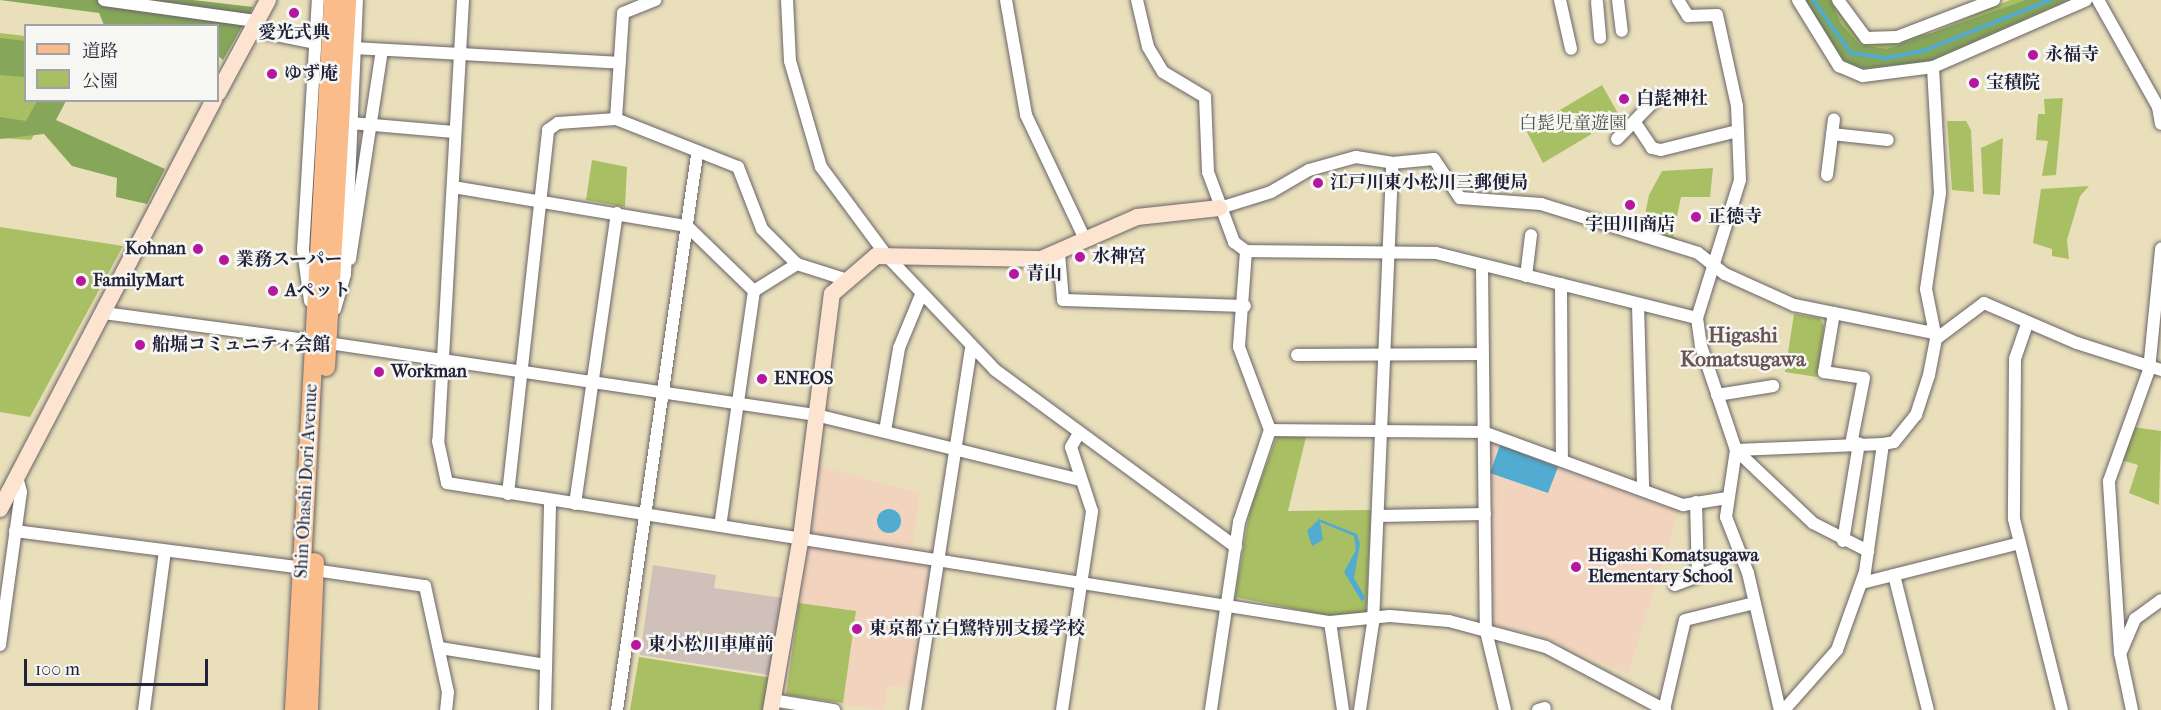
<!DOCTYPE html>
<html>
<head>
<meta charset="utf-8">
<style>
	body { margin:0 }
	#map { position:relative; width:2161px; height:710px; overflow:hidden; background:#e9dfbb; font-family:"IM FELL French Canon","Noto Serif JP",serif }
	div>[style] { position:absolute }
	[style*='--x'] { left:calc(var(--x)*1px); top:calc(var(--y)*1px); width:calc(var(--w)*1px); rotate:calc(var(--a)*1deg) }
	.built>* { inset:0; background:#f2d4be }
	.industrial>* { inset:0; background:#cfc0ba }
	.green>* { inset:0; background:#a9bf64 }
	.forest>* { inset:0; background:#86a65a }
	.water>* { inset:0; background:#52abd0 }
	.round { border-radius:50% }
	.stream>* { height:4px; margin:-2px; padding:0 2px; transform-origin:2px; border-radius:2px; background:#52abd0 }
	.roads { filter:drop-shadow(0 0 2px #686468) drop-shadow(0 0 2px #686468) }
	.street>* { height:12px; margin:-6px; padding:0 6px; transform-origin:6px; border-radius:6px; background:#fff }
	.secondary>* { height:16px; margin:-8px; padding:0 8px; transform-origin:8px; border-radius:8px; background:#fde4d0 }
	.primary>* { height:18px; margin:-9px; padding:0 9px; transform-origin:9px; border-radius:9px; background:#f9bc8a }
	.dots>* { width:16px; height:16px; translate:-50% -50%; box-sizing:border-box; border:3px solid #f6f6f2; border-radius:50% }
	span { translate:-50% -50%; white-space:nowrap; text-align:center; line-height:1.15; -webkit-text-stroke:5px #f6f6f2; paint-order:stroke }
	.poi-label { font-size:18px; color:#22223b; font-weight:700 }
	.left { translate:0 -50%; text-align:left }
	.right { translate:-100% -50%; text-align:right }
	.park-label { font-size:18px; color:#515949 }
	.street-label { font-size:18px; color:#22223b }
	.quarter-label { font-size:21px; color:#685255; font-weight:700 }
	.legend { position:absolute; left:24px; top:24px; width:195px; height:78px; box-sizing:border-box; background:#f6f6f2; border:2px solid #a1a1a9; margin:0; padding:8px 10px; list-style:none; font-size:18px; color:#22223b }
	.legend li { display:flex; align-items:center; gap:12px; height:30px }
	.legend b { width:30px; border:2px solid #a1a1a9 }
	.scale { position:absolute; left:24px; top:659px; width:184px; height:27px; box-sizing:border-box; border:3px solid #22223b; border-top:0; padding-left:8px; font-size:18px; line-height:21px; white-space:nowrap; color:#22223b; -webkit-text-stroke:4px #f6f6f2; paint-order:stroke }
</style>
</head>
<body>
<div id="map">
	<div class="built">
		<div style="clip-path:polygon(1494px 439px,1679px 510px,1628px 674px,1534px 633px,1491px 624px,1488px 446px)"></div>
		<div style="clip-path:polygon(818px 466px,920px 493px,910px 560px,927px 564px,931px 573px,913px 688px,888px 686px,884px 710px,784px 696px)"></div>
	</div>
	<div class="industrial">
		<div style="clip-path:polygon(653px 565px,716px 575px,714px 588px,783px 598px,771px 675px,640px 655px)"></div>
	</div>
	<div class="green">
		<div style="clip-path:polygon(1801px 0,1834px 0,1843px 19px,1871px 45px,1931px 33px,2010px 0,2074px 0,1932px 64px,1870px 72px,1841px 63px)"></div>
		<div style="clip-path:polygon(0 33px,25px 36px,26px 100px,54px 101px,31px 140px,0 138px)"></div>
		<div style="clip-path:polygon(1602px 85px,1620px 117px,1543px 163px,1526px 130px)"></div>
		<div style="clip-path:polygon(2063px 98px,2056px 175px,2042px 176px,2048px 141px,2036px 140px,2038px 114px,2045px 114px,2044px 99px)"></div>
		<div style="clip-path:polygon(1947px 121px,1966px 121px,1971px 130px,1974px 192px,1952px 190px)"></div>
		<div style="clip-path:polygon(2003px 138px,2000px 195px,1983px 194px,1981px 148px)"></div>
		<div style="clip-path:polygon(592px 160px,627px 167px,625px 207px,586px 200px)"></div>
		<div style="clip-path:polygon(1713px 168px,1710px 197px,1681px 197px,1673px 236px,1682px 243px,1642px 230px,1649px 195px,1662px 171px)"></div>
		<div style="clip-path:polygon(2089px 186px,2080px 196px,2067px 240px,2069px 259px,2052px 256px,2052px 249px,2033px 243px,2041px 189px)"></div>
		<div style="clip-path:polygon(0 227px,123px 246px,30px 417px,0 412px)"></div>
		<div style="clip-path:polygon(1794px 314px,1820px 318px,1824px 326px,1817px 377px,1785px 372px)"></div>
		<div style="clip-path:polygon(2133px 427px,2161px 431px,2159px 505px,2129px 493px,2138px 465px,2121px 460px)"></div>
		<div style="clip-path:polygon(1277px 436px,1306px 437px,1288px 511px,1371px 510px,1366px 614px,1334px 617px,1235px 597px,1250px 509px)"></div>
		<div style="clip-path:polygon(799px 603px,856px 611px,843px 703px,786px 695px)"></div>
		<div style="clip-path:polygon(639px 657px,772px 678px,766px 710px,630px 710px)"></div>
	</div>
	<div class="forest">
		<div style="clip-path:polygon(0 0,193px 0,253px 7px,223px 60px,218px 56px,218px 26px,104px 25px,99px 13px)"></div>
		<div style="clip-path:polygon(1805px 0,1830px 0,1841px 24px,1860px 45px,1887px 49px,2026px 0,2066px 0,1929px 61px,1862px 68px,1844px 60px)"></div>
		<div style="clip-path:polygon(0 38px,25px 41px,25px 77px,0 75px)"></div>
		<div style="clip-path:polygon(37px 101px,66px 101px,56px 120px,165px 169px,147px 204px,116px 197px,117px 178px,72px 166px,44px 134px,0 139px,0 117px,26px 121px)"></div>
	</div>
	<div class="water">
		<div style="clip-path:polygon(1500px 445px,1558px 467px,1548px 493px,1490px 473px)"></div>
		<div class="round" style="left:877px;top:509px;width:24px;height:24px"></div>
		<div style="clip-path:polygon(1319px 519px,1357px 534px,1360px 544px,1354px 578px,1365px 597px,1362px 602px,1344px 572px,1356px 550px,1354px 536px,1320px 522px,1323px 540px,1312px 546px,1307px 531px)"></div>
	</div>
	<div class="stream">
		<div style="--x:1813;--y:0;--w:65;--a:54.4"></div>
		<div style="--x:1851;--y:53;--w:35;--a:8"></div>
		<div style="--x:1886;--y:58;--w:38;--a:-11"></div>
		<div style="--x:1923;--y:51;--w:137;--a:-21.9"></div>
	</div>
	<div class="roads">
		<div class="street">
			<div style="--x:104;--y:0;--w:153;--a:7.9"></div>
			<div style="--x:463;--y:0;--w:442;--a:93.2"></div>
			<div style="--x:438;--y:441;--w:43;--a:77.9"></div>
			<div style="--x:447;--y:483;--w:894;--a:8.95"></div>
			<div style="--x:1330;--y:622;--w:60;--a:-5.7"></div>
			<div style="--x:1390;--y:616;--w:59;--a:4.8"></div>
			<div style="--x:1449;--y:621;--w:100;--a:15"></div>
			<div style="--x:1546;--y:647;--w:135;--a:27.9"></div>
			<div style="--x:787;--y:0;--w:61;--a:87.2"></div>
			<div style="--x:790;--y:61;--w:110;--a:73.7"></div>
			<div style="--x:821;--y:167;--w:109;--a:53.5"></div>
			<div style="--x:886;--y:255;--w:158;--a:46.5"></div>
			<div style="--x:995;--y:370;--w:299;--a:36.3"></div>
			<div style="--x:1006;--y:0;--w:117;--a:80.1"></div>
			<div style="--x:1026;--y:115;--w:137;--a:64.6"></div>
			<div style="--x:1137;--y:0;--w:48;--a:76.8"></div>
			<div style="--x:1148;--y:47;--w:29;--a:59"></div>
			<div style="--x:1163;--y:72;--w:49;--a:30.8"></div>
			<div style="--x:1205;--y:97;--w:75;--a:87.7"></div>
			<div style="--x:1208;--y:172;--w:75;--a:69.6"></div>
			<div style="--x:1234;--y:242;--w:15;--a:37"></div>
			<div style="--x:1246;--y:251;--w:96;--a:94.2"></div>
			<div style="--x:1239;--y:347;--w:89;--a:69.5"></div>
			<div style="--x:1270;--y:430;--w:97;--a:108.6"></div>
			<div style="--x:1239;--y:522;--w:190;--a:98.5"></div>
			<div style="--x:1560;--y:0;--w:50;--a:77.3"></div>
			<div style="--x:1618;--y:0;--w:31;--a:83"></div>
			<div style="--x:1678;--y:0;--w:19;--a:58"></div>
			<div style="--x:1688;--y:16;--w:29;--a:-2"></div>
			<div style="--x:1717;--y:15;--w:93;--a:77.6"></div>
			<div style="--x:1737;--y:106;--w:74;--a:87.7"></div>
			<div style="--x:1740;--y:180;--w:145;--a:107.3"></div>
			<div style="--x:1697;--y:318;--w:28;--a:82"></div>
			<div style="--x:1701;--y:346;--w:110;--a:71.4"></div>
			<div style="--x:1736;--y:450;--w:68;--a:98.5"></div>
			<div style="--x:1726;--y:517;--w:60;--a:68.6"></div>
			<div style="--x:1748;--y:573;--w:141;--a:76.9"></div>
			<div style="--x:1798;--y:0;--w:78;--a:58.2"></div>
			<div style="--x:1839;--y:66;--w:26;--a:23"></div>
			<div style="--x:1863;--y:76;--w:71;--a:-7.3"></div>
			<div style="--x:1933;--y:67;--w:167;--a:-23.6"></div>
			<div style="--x:1838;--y:0;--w:47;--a:53.6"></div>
			<div style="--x:1866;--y:38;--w:31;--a:-2"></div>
			<div style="--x:1897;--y:37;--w:104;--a:-20.9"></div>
			<div style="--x:2098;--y:0;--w:123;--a:60.7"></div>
			<div style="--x:2158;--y:107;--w:17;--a:80"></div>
			<div style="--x:1597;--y:2;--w:36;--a:85"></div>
			<div style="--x:252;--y:30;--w:64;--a:11.7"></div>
			<div style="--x:355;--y:48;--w:265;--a:3.2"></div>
			<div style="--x:616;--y:119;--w:106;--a:-86.2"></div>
			<div style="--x:623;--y:13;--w:35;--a:-22"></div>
			<div style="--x:351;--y:123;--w:103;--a:5"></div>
			<div style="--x:1636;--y:124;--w:29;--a:56"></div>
			<div style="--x:1652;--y:148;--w:9;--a:13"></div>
			<div style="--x:1661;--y:150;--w:78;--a:-14"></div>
			<div style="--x:1832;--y:134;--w:56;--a:6.1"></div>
			<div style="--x:1617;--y:139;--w:59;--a:-45.7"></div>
			<div style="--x:1827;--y:175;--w:56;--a:-82.9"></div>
			<div style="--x:453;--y:187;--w:237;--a:9.5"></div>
			<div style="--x:687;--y:226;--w:93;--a:44.1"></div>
			<div style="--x:754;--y:291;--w:237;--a:98.2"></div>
			<div style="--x:1220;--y:208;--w:53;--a:-17.4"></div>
			<div style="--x:1271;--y:192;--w:44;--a:-30.1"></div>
			<div style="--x:1309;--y:170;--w:49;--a:-15.5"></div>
			<div style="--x:1356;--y:157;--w:36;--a:9"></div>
			<div style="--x:1392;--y:163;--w:42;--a:-5.4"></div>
			<div style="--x:1434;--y:159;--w:47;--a:56.3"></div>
			<div style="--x:1460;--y:198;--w:81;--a:4.2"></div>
			<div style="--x:1541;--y:204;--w:164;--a:17.3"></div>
			<div style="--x:1698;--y:253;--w:34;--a:38"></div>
			<div style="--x:1725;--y:274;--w:76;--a:24.2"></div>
			<div style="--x:1794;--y:305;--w:143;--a:11.3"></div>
			<div style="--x:1246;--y:251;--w:190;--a:0.6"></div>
			<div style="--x:1436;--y:253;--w:269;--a:14"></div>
			<div style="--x:1059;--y:254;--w:46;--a:85"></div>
			<div style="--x:1063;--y:300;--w:182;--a:1.9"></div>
			<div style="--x:350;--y:259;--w:211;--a:-81.3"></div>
			<div style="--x:1482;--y:266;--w:365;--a:89.4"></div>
			<div style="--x:1486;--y:631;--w:81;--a:76.5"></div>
			<div style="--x:1526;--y:276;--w:41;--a:-83"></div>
			<div style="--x:1561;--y:284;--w:174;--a:89.7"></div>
			<div style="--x:754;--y:291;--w:51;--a:-32.1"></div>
			<div style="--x:310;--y:301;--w:51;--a:-97.8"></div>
			<div style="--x:303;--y:250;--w:250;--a:-86.6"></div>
			<div style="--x:1638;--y:305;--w:184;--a:88.4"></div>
			<div style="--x:335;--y:309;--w:36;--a:-74"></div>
			<div style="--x:345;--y:274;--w:274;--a:-87.5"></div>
			<div style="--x:104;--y:313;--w:213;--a:7.6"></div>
			<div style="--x:1834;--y:313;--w:60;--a:99.6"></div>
			<div style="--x:1824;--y:372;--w:40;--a:8.5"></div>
			<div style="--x:1864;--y:378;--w:67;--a:101.1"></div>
			<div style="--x:2027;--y:324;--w:37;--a:109"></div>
			<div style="--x:2015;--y:359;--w:160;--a:90.4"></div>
			<div style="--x:2014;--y:519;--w:197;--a:75.9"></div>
			<div style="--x:1936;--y:339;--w:60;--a:-36.9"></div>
			<div style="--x:1984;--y:303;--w:101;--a:23.3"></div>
			<div style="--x:2077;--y:343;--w:88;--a:17.8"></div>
			<div style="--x:328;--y:343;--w:493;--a:8.4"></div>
			<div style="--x:816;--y:415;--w:273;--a:13.8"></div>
			<div style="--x:1297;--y:355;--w:185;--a:-0.3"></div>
			<div style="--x:1717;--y:395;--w:57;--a:-9.1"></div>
			<div style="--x:1270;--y:430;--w:213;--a:0.5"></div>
			<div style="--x:1483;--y:432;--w:213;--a:20.1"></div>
			<div style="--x:1683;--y:505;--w:45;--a:-9"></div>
			<div style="--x:885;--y:431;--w:84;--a:-80.4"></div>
			<div style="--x:899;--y:348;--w:57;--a:-67.5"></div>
			<div style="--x:1736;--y:450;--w:106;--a:43.5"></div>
			<div style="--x:1813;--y:523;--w:62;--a:27"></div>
			<div style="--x:1736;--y:450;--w:147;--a:-2.3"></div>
			<div style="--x:508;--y:494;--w:366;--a:-83.7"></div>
			<div style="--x:548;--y:130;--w:12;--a:-35"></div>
			<div style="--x:558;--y:123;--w:58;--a:-3.9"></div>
			<div style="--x:616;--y:119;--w:131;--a:21.5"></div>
			<div style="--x:738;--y:167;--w:66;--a:68.8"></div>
			<div style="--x:762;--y:229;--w:49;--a:45"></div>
			<div style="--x:797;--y:264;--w:52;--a:17.7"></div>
			<div style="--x:1696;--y:502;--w:74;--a:88.5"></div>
			<div style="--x:575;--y:504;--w:294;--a:-81.8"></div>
			<div style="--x:1378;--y:516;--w:107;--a:-1.1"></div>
			<div style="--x:15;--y:531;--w:289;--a:7.3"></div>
			<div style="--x:1843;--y:541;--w:99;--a:-80.7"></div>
			<div style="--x:314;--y:570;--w:112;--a:8.2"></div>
			<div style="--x:425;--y:586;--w:108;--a:77.8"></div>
			<div style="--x:448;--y:692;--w:18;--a:96"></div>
			<div style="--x:1894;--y:575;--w:139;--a:75.9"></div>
			<div style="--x:1862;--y:583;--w:163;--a:-14.2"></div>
			<div style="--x:1675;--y:585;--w:47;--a:-21.1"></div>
			<div style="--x:1330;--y:622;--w:89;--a:81.6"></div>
			<div style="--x:0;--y:645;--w:154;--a:-82.2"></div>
			<div style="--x:21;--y:492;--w:16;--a:-105"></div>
			<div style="--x:440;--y:648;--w:107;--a:9.1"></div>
			<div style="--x:2121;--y:652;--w:36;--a:-67"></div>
			<div style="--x:2135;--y:619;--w:32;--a:-36"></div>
			<div style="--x:772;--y:700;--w:63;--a:9.2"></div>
			<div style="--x:144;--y:710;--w:160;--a:-82.5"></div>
			<div style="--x:545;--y:710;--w:210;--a:-88.6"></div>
			<div style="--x:617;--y:710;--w:561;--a:-81.8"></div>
			<div style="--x:915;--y:710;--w:365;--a:-81.2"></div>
			<div style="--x:1062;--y:710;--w:201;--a:-81.4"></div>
			<div style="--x:1092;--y:511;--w:67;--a:-108.2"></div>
			<div style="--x:1071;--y:447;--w:14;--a:-60"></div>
			<div style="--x:1360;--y:710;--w:88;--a:-81.5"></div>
			<div style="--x:1373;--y:623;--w:460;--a:-87.6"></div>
			<div style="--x:1538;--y:710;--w:7;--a:-16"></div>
			<div style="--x:1664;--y:710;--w:92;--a:-76.9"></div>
			<div style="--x:1685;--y:620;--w:71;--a:-13.8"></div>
			<div style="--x:1784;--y:710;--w:80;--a:-48.5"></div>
			<div style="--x:1837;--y:650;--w:83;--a:-70.3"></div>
			<div style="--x:1865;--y:572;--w:129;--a:-82"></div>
			<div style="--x:1883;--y:444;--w:11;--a:-10"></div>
			<div style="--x:1894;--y:442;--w:35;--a:-51"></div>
			<div style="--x:1916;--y:415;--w:42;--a:-72"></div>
			<div style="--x:1929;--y:375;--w:37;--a:-79"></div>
			<div style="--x:1936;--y:339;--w:51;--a:-101.3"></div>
			<div style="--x:1926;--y:289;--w:97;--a:-81.7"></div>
			<div style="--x:1940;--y:193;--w:126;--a:-93.2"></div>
			<div style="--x:2132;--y:710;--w:58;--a:-101.9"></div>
			<div style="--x:2120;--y:653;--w:172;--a:-93.7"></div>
			<div style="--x:2109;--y:481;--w:118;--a:-70.2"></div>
			<div style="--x:2149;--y:370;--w:122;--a:-84.3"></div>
		</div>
		<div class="secondary">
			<div style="--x:218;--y:93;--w:106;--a:-61.7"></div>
			<div style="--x:0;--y:509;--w:462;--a:-62.4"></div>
			<div style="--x:771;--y:710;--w:183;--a:-80.2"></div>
			<div style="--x:802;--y:530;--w:238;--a:-82.8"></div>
			<div style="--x:832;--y:294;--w:58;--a:-40.8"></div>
			<div style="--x:876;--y:256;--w:165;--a:1"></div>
			<div style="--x:1041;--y:259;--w:105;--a:-23.6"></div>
			<div style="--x:1137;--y:217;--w:83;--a:-6.2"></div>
		</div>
		<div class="primary">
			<div style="--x:326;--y:367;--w:368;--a:-86.7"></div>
			<div style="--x:294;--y:710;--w:711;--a:-86.86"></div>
			<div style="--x:309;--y:710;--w:148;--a:-87.7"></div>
		</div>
	</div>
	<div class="dots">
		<div style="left:294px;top:13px;background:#b5179e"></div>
		<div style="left:2033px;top:55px;background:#b5179e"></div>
		<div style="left:272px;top:74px;background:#b5179e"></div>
		<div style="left:1974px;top:83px;background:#b5179e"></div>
		<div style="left:1624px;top:99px;background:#b5179e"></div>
		<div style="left:1318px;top:183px;background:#b5179e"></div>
		<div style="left:1630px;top:205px;background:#b5179e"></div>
		<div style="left:1696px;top:217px;background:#b5179e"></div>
		<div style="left:198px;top:249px;background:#b5179e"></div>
		<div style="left:1080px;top:257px;background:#b5179e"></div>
		<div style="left:224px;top:260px;background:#b5179e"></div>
		<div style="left:1014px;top:274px;background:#b5179e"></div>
		<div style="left:81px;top:281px;background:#b5179e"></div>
		<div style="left:273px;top:291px;background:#b5179e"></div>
		<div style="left:140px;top:345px;background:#b5179e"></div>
		<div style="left:379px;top:372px;background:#b5179e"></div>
		<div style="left:762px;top:379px;background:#b5179e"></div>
		<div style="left:1576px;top:567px;background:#b5179e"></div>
		<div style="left:857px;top:629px;background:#b5179e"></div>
		<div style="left:636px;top:645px;background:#b5179e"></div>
	</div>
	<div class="poi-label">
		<span style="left:294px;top:33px">愛光式典</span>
		<span class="left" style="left:2045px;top:55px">永福寺</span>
		<span class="left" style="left:284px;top:74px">ゆず庵</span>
		<span class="left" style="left:1986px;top:83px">宝積院</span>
		<span class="left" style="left:1636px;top:99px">白髭神社</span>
		<span class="left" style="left:1330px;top:183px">江戸川東小松川三郵便局</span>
		<span class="left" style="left:1708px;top:217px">正徳寺</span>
		<span style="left:1630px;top:225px">宇田川商店</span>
		<span class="right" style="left:186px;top:249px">Kohnan</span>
		<span class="left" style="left:1092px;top:257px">水神宮</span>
		<span class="left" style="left:236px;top:260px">業務スーパー</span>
		<span class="left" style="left:1026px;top:274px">青山</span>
		<span class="left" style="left:93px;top:281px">FamilyMart</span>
		<span class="left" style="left:285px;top:291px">Aペット</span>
		<span class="left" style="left:152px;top:345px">船堀コミュニティ会館</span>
		<span class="left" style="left:391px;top:372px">Workman</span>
		<span class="left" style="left:774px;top:379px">ENEOS</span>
		<span class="left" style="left:1588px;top:567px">Higashi Komatsugawa<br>Elementary School</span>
		<span class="left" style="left:869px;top:629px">東京都立白鷺特別支援学校</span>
		<span class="left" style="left:648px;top:645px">東小松川車庫前</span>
	</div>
	<div class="park-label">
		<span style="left:1573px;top:124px">白髭児童遊園</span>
	</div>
	<div class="street-label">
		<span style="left:307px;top:481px;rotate:-87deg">Shin Ohashi Dori Avenue</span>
	</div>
	<div class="quarter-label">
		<span style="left:1743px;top:347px">Higashi<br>Komatsugawa</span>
	</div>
	<ul class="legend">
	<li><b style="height:8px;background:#f9bc8a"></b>道路</li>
	<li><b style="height:16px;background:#a9bf64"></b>公園</li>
	</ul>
	<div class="scale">100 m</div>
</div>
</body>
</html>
